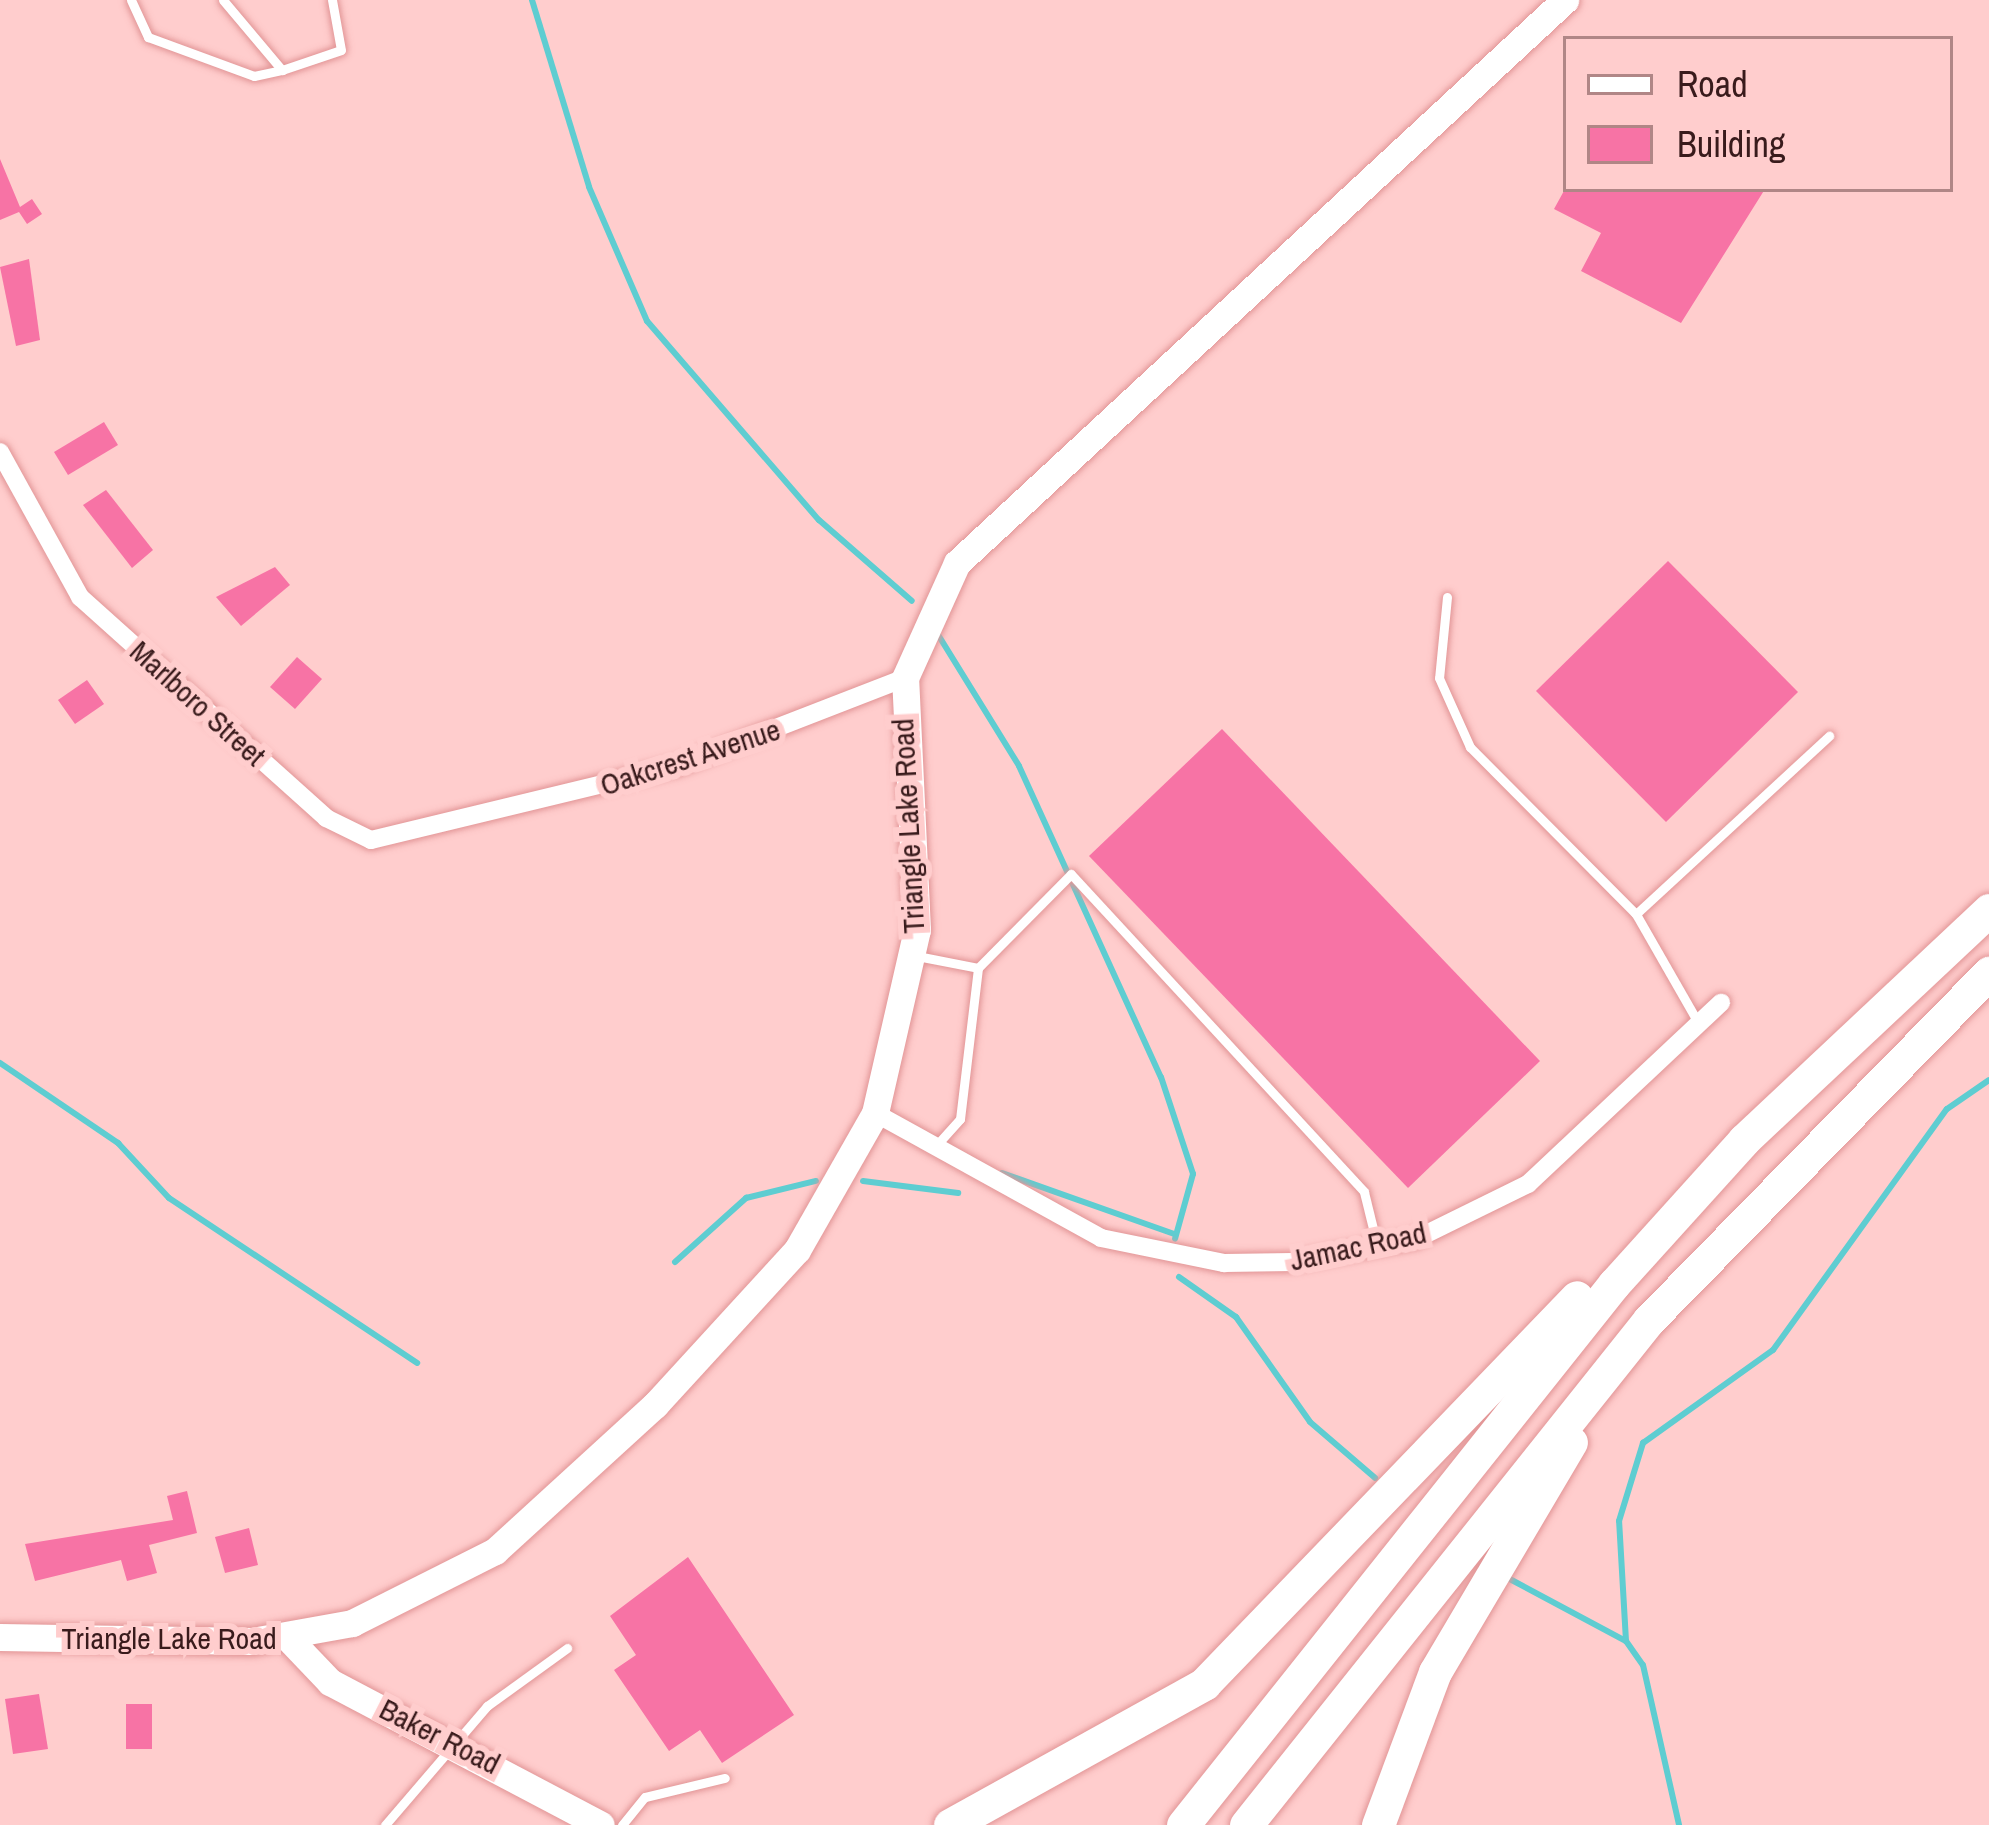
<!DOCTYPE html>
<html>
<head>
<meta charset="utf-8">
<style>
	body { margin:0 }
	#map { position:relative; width:1989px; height:1825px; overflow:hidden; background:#ffcdcd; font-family:"Archivo Narrow",sans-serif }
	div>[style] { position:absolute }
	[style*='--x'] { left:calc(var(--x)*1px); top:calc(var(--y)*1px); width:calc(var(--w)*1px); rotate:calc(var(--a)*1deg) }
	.stream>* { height:6px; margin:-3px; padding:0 3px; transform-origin:3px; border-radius:3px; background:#5ecdd1 }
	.building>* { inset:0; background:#f773a5 }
	.roads { filter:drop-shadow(0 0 3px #e29596) drop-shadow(0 0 3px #e29596) }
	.lane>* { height:9px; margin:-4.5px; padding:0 4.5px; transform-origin:4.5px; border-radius:4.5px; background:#fff }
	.street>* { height:18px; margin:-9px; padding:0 9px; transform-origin:9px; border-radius:9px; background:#fff }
	.secondary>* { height:27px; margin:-13.5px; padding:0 13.5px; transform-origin:13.5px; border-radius:13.5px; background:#fff }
	.highway>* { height:33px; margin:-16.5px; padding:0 16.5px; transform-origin:16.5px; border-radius:16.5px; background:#fff }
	span { translate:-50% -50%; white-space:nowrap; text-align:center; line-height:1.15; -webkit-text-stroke:12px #ffcdcd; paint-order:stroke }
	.street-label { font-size:30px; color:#391b1c }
	.legend { position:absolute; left:1563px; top:36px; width:390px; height:156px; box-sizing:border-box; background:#ffcdcd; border:3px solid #b08686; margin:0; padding:15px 21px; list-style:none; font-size:36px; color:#391b1c }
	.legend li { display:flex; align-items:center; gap:24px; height:60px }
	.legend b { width:60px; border:3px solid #b08686 }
</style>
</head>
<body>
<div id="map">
	<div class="stream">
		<div style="--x:532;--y:0;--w:195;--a:73"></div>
		<div style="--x:589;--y:187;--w:146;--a:66.6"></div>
		<div style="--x:647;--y:321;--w:263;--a:49.2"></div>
		<div style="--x:819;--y:520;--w:123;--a:41.1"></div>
		<div style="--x:937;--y:633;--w:156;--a:58.3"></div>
		<div style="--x:1019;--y:766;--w:342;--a:65.5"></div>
		<div style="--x:1161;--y:1077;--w:102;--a:71.7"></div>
		<div style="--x:1193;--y:1174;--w:67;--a:105.5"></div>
		<div style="--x:0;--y:1063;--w:143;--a:34.1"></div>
		<div style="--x:118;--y:1143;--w:75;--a:47.2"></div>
		<div style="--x:169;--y:1198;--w:298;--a:33.6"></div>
		<div style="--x:1002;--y:1173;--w:182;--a:19.5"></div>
		<div style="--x:863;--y:1181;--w:96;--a:7.2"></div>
		<div style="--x:675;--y:1262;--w:96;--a:-42"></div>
		<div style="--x:746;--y:1198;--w:72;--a:-13.7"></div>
		<div style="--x:1179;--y:1277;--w:70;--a:35.1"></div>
		<div style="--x:1236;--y:1317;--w:128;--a:54.8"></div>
		<div style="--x:1310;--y:1422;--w:86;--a:40.7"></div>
		<div style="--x:1506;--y:1577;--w:136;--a:28.1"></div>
		<div style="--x:1626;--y:1641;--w:29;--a:55"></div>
		<div style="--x:1643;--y:1665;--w:164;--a:77.3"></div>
		<div style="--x:1626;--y:1641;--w:120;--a:-93.3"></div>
		<div style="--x:1619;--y:1521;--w:82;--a:-72.9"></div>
		<div style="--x:1643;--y:1443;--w:160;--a:-35.6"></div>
		<div style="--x:1773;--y:1350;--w:297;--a:-54.2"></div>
		<div style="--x:1947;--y:1109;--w:51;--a:-34.6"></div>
	</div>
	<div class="building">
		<div style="clip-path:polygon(0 159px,20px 207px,32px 199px,42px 214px,27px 224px,19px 212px,0 220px)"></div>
		<div style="clip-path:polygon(1565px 189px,1765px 189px,1681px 323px,1581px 271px,1601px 233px,1554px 209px)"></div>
		<div style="clip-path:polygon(29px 259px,40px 340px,16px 346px,0 267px)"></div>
		<div style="clip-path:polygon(104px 422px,118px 445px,68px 475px,54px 452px)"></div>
		<div style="clip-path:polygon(106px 490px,153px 550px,132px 568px,83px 505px)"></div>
		<div style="clip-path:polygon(1668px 561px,1798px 692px,1666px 822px,1536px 691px)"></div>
		<div style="clip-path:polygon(275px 567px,290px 585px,241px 626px,216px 597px)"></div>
		<div style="clip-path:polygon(297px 657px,322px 679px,295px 709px,270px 687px)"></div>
		<div style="clip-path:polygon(87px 680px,104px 704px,75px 724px,58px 700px)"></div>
		<div style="clip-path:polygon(1222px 729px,1540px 1061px,1408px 1188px,1089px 856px)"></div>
		<div style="clip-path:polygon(187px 1491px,197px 1533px,149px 1545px,157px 1573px,127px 1581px,121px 1560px,35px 1581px,25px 1544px,173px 1520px,167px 1496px)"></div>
		<div style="clip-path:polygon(249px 1528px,258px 1565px,225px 1573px,215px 1537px)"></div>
		<div style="clip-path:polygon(688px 1557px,794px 1715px,722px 1763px,700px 1730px,669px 1751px,614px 1670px,636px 1655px,610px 1616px)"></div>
		<div style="clip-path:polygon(39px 1694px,48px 1749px,13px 1754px,5px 1699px)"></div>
		<div style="clip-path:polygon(126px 1704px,152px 1704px,152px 1749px,126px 1749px)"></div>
	</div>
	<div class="roads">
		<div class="lane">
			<div style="--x:131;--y:0;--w:41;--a:65.3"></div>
			<div style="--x:148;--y:37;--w:113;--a:20.2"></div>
			<div style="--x:254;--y:76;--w:29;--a:-12"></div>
			<div style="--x:223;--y:0;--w:92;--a:49.9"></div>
			<div style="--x:282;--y:70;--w:62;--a:-18.7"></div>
			<div style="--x:341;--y:50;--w:51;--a:-100.2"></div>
			<div style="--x:1447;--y:597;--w:81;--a:95.6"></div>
			<div style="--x:1439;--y:678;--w:76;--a:65.8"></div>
			<div style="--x:1470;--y:747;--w:235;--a:45.2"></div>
			<div style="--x:917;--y:956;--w:62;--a:11.1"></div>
			<div style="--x:978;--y:968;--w:152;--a:96.8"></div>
			<div style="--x:960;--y:1119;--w:38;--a:132"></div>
			<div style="--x:978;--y:968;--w:132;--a:-45.3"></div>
			<div style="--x:1071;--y:874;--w:432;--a:47.3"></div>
			<div style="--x:1364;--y:1192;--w:55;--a:76.2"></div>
			<div style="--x:1699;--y:1024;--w:127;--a:-119.8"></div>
			<div style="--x:1636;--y:914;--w:263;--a:-42.7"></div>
			<div style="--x:385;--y:1825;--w:157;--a:-49.4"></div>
			<div style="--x:487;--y:1706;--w:99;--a:-35.9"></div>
			<div style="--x:622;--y:1825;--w:36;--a:-51"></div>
			<div style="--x:645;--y:1797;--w:82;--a:-13.4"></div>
		</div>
		<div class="street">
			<div style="--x:0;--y:452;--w:166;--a:61.1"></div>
			<div style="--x:80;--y:597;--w:331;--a:41.9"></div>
			<div style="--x:326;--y:818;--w:50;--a:26.1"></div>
			<div style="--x:371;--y:840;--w:316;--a:-13.6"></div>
			<div style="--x:678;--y:766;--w:243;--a:-21.2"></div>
			<div style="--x:875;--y:1113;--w:258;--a:28.9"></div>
			<div style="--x:1101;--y:1238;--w:126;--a:11.5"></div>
			<div style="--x:1224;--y:1263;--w:69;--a:-0.8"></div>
			<div style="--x:1293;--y:1262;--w:125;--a:-10.6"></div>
			<div style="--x:1416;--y:1239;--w:125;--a:-26.2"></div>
			<div style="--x:1528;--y:1184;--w:265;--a:-43.2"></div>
		</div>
		<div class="secondary">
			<div style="--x:0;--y:1637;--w:252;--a:0.9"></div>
			<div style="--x:252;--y:1641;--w:102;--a:-10.2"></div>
			<div style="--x:352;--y:1623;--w:160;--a:-26.7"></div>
			<div style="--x:495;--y:1551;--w:217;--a:-42.4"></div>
			<div style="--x:655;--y:1405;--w:210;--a:-47.5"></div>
			<div style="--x:797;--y:1250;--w:158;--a:-60.3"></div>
			<div style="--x:875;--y:1113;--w:188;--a:-77.1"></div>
			<div style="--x:917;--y:930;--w:252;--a:-92.7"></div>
			<div style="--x:905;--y:678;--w:126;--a:-65.7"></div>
			<div style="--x:957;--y:563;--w:829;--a:-42.8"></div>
			<div style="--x:288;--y:1638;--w:61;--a:46.3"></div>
			<div style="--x:330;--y:1682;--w:306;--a:27.8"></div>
		</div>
		<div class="highway">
			<div style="--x:950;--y:1825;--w:291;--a:-29"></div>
			<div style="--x:1204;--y:1684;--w:537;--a:-46.06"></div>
			<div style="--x:1183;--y:1825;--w:692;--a:-51.46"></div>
			<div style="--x:1614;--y:1284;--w:194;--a:-47.9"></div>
			<div style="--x:1744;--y:1140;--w:336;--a:-43.2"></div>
			<div style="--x:1246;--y:1825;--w:646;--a:-51.41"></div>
			<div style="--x:1649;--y:1320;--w:486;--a:-45.6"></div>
			<div style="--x:1378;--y:1825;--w:163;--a:-69.6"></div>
			<div style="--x:1435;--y:1672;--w:267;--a:-59.4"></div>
		</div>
	</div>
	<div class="street-label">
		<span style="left:198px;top:703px;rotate:42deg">Marlboro Street</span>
		<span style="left:690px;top:757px;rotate:-18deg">Oakcrest Avenue</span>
		<span style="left:908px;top:826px;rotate:-93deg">Triangle Lake Road</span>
		<span style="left:1358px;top:1246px;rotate:-12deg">Jamac Road</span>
		<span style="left:169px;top:1638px">Triangle Lake Road</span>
		<span style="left:440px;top:1736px;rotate:27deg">Baker Road</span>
	</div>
	<ul class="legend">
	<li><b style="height:15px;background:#fff"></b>Road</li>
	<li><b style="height:33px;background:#f773a5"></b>Building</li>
	</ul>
</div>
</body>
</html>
